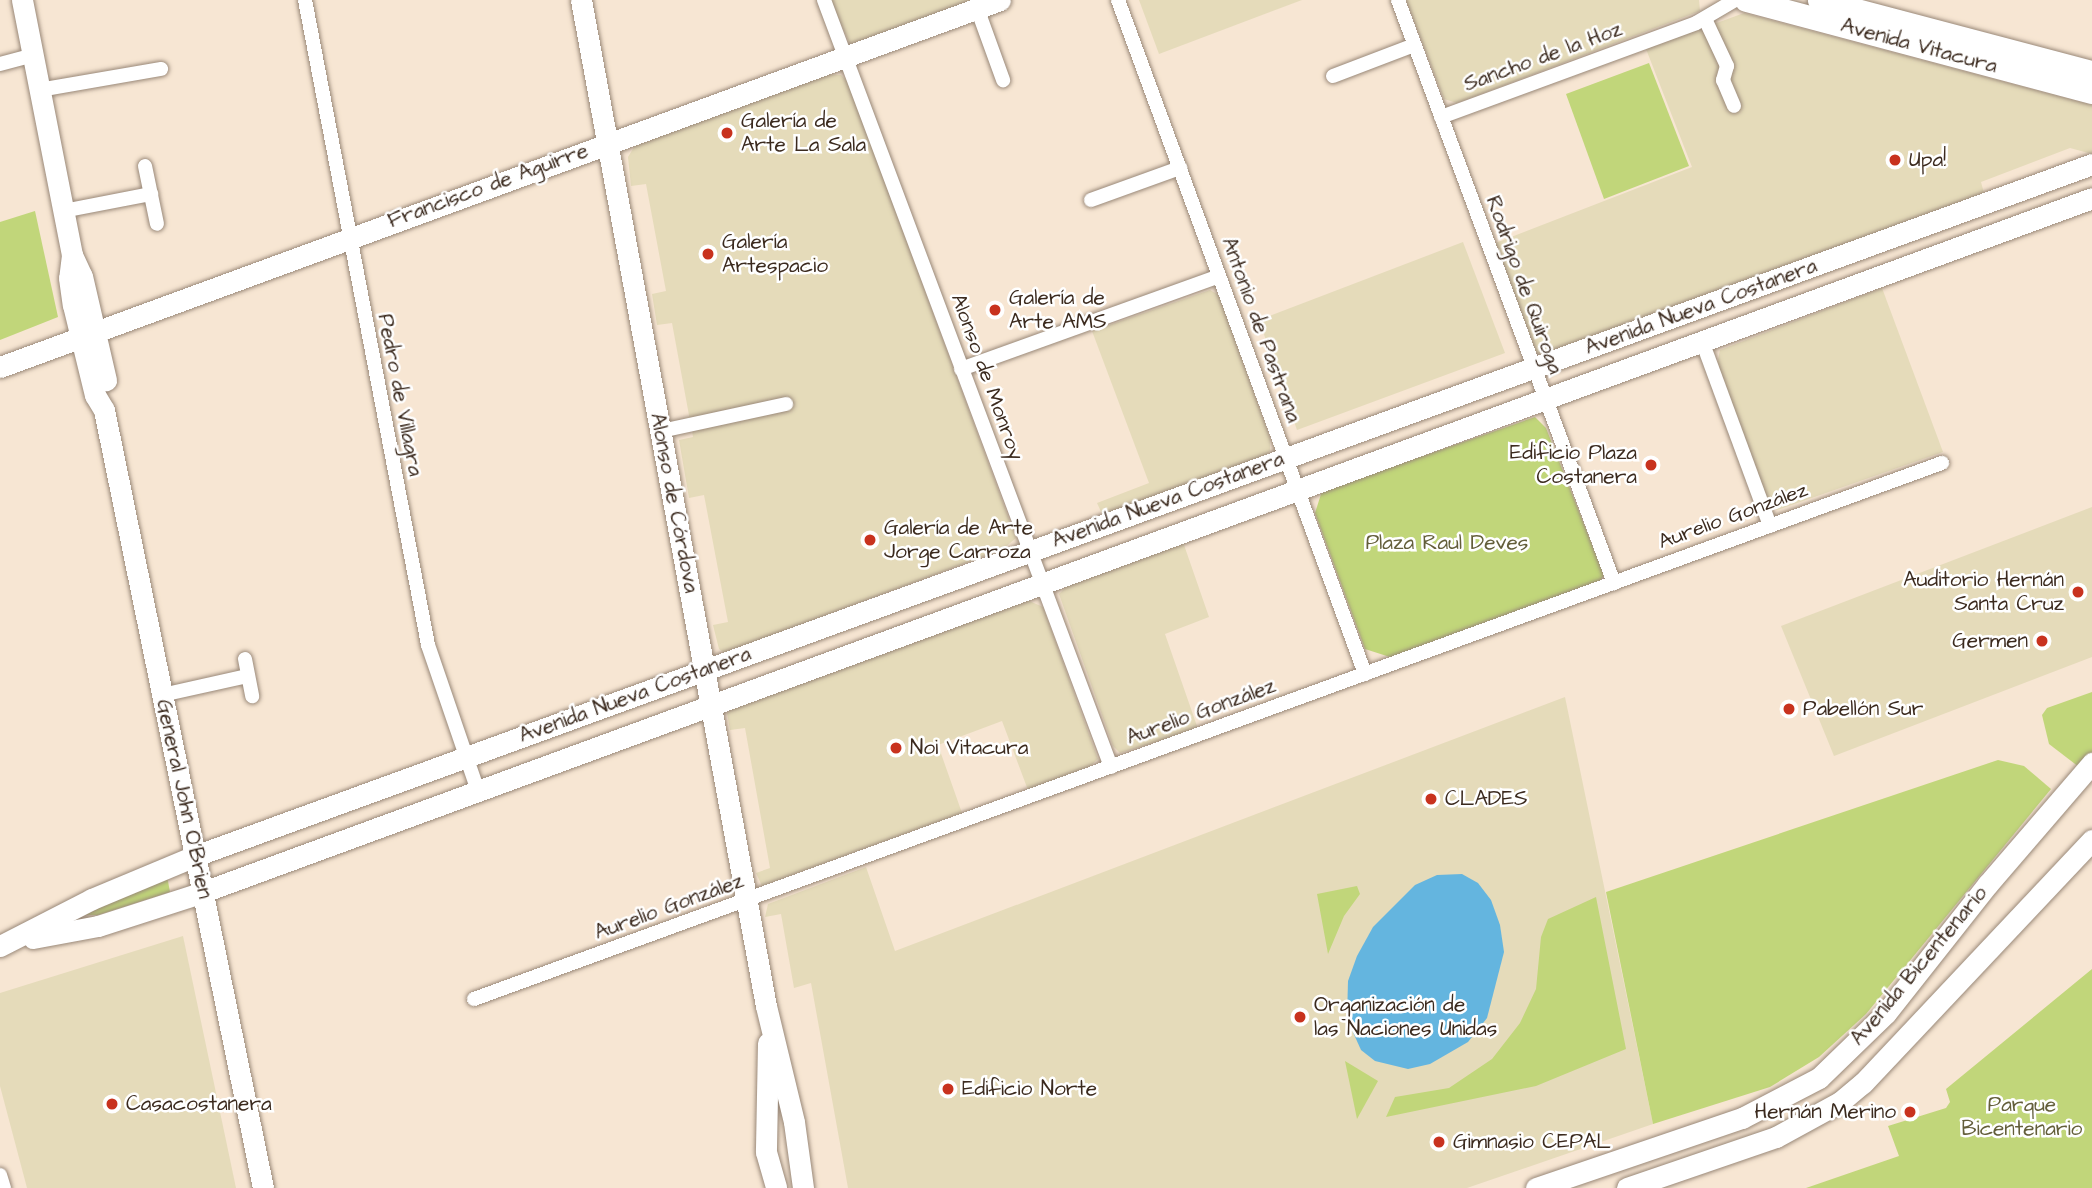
<!DOCTYPE html>
<html>
<head>
<meta charset="utf-8">
<style>
	body { margin:0 }
	#map { position:relative; width:2092px; height:1188px; overflow:hidden; background:#f7e6d3; font-family:"Architects Daughter",sans-serif }
	div>[style] { position:absolute }
	[style*='--x'] { left:calc(var(--x)*1px); top:calc(var(--y)*1px); width:calc(var(--w)*1px); rotate:calc(var(--a)*1deg) }
	.built>* { inset:0; background:#e5dbba }
	.green>* { inset:0; background:#c1d67a }
	.water>* { inset:0; background:#64b5df }
	.roads { filter:drop-shadow(0 0 2px #998878) drop-shadow(0 0 2px #998878) }
	.street>* { height:14px; margin:-7px; padding:0 7px; transform-origin:7px; border-radius:7px; background:#fff }
	.secondary>* { height:21px; margin:-10.5px; padding:0 10.5px; transform-origin:10.5px; border-radius:10.5px; background:#fff }
	.primary>* { height:23px; margin:-11.5px; padding:0 11.5px; transform-origin:11.5px; border-radius:11.5px; background:#fff }
	.dots>* { width:19px; height:19px; translate:-50% -50%; box-sizing:border-box; border:4px solid #fff; border-radius:50% }
	span { translate:-50% -50%; white-space:nowrap; text-align:center; line-height:1.15; -webkit-text-stroke:5px #fff; paint-order:stroke }
	.street-label { font-size:21px; color:#3b2a1e }
	.poi-label { font-size:21px; color:#3b2a1e }
	.left { translate:0 -50%; text-align:left }
	.right { translate:-100% -50%; text-align:right }
	.park-label { font-size:21px; color:#635e3a }
</style>
</head>
<body>
<div id="map">
	<div class="built">
		<div style="clip-path:polygon(830px 0,979px 0,850px 44px)"></div>
		<div style="clip-path:polygon(1139px 0,1302px 0,1159px 54px)"></div>
		<div style="clip-path:polygon(1406px 0,1699px 0,1700px 11px,1457px 103px,1444px 99px)"></div>
		<div style="clip-path:polygon(1744px 13px,2092px 105px,2092px 154px,2070px 148px,1981px 182px,1984px 193px,1543px 355px,1534px 351px,1493px 244px,1692px 167px,1646px 49px)"></div>
		<div style="clip-path:polygon(824px 74px,841px 75px,848px 82px,1016px 538px,1003px 549px,725px 653px,719px 649px,713px 625px,728px 622px,704px 495px,689px 498px,679px 440px,693px 437px,672px 323px,657px 325px,652px 294px,666px 291px,646px 184px,631px 186px,628px 157px,636px 144px)"></div>
		<div style="clip-path:polygon(1463px 242px,1505px 353px,1297px 430px,1259px 320px)"></div>
		<div style="clip-path:polygon(1882px 288px,1943px 452px,1777px 510px,1768px 503px,1717px 365px,1720px 350px)"></div>
		<div style="clip-path:polygon(1210px 290px,1219px 295px,1270px 438px,1270px 451px,1263px 458px,1103px 516px,1097px 503px,1149px 483px,1092px 331px)"></div>
		<div style="clip-path:polygon(2092px 507px,2092px 657px,1834px 756px,1781px 626px)"></div>
		<div style="clip-path:polygon(1183px 542px,1209px 617px,1165px 634px,1198px 729px,1120px 753px,1113px 746px,1059px 594px,1072px 581px)"></div>
		<div style="clip-path:polygon(1027px 600px,1043px 607px,1098px 759px,1089px 767px,1028px 790px,1002px 721px,938px 745px,962px 813px,762px 886px,756px 873px,770px 868px,745px 728px,730px 730px,727px 713px,734px 706px)"></div>
		<div style="clip-path:polygon(1565px 697px,1653px 1124px,1467px 1188px,848px 1188px,811px 983px,794px 988px,781px 914px,765px 917px,768px 904px,866px 867px,895px 951px)"></div>
		<div style="clip-path:polygon(183px 936px,236px 1188px,27px 1188px,0 1086px,0 993px)"></div>
	</div>
	<div class="green">
		<div style="clip-path:polygon(1649px 63px,1689px 166px,1604px 199px,1566px 94px)"></div>
		<div style="clip-path:polygon(35px 211px,58px 317px,0 340px,0 222px)"></div>
		<div style="clip-path:polygon(1535px 417px,1546px 428px,1604px 575px,1598px 584px,1393px 658px,1365px 649px,1315px 513px,1322px 491px)"></div>
		<div style="clip-path:polygon(2092px 692px,2092px 753px,2079px 767px,2049px 744px,2042px 715px,2047px 708px)"></div>
		<div style="clip-path:polygon(1998px 760px,2024px 766px,2051px 789px,1866px 1014px,1819px 1057px,1770px 1087px,1653px 1124px,1606px 892px)"></div>
		<div style="clip-path:polygon(167px 876px,170px 892px,98px 915px,85px 915px)"></div>
		<div style="clip-path:polygon(1357px 886px,1360px 894px,1344px 916px,1328px 954px,1317px 894px)"></div>
		<div style="clip-path:polygon(1596px 897px,1626px 1049px,1536px 1086px,1386px 1117px,1395px 1097px,1449px 1088px,1492px 1059px,1520px 1023px,1536px 989px,1541px 937px,1548px 919px)"></div>
		<div style="clip-path:polygon(2092px 969px,2092px 1188px,1806px 1188px,1899px 1156px,1888px 1126px,1946px 1108px,1950px 1102px,1946px 1089px)"></div>
		<div style="clip-path:polygon(1345px 1061px,1378px 1081px,1357px 1119px)"></div>
	</div>
	<div class="water">
		<div style="clip-path:polygon(1462px 874px,1478px 883px,1491px 900px,1500px 925px,1504px 952px,1487px 1018px,1468px 1042px,1430px 1064px,1408px 1069px,1375px 1061px,1361px 1050px,1347px 1019px,1348px 981px,1357px 956px,1373px 927px,1415px 885px,1437px 875px)"></div>
	</div>
	<div class="roads">
		<div class="street">
			<div style="--x:305;--y:0;--w:657;--a:79.2"></div>
			<div style="--x:428;--y:645;--w:154;--a:71.1"></div>
			<div style="--x:824;--y:0;--w:819;--a:69.48"></div>
			<div style="--x:1118;--y:0;--w:718;--a:69.87"></div>
			<div style="--x:1398;--y:0;--w:622;--a:69.67"></div>
			<div style="--x:977;--y:8;--w:77;--a:70.1"></div>
			<div style="--x:1705;--y:19;--w:52;--a:64.9"></div>
			<div style="--x:1727;--y:66;--w:15;--a:106"></div>
			<div style="--x:1723;--y:80;--w:28;--a:67"></div>
			<div style="--x:0;--y:64;--w:34;--a:-15"></div>
			<div style="--x:1333;--y:76;--w:87;--a:-20.9"></div>
			<div style="--x:39;--y:90;--w:124;--a:-9.8"></div>
			<div style="--x:1441;--y:117;--w:272;--a:-20.2"></div>
			<div style="--x:1696;--y:23;--w:45;--a:-30.5"></div>
			<div style="--x:145;--y:166;--w:59;--a:78.3"></div>
			<div style="--x:1091;--y:200;--w:95;--a:-19.8"></div>
			<div style="--x:63;--y:211;--w:90;--a:-10.9"></div>
			<div style="--x:1702;--y:341;--w:197;--a:69.8"></div>
			<div style="--x:961;--y:369;--w:274;--a:-19.8"></div>
			<div style="--x:661;--y:431;--w:128;--a:-12.2"></div>
			<div style="--x:245;--y:659;--w:38;--a:79"></div>
			<div style="--x:162;--y:695;--w:88;--a:-12.5"></div>
			<div style="--x:474;--y:999;--w:1563;--a:-20.06"></div>
			<div style="--x:0;--y:1175;--w:14;--a:73"></div>
		</div>
		<div class="secondary">
			<div style="--x:22;--y:0;--w:260;--a:78.9"></div>
			<div style="--x:72;--y:255;--w:23;--a:65"></div>
			<div style="--x:82;--y:276;--w:107;--a:77"></div>
			<div style="--x:581;--y:0;--w:1023;--a:79.58"></div>
			<div style="--x:766;--y:1006;--w:119;--a:76.4"></div>
			<div style="--x:794;--y:1122;--w:67;--a:82.2"></div>
			<div style="--x:72;--y:255;--w:23;--a:97"></div>
			<div style="--x:69;--y:278;--w:27;--a:82"></div>
			<div style="--x:73;--y:305;--w:93;--a:76.3"></div>
			<div style="--x:95;--y:395;--w:17;--a:59"></div>
			<div style="--x:104;--y:410;--w:794;--a:78.45"></div>
			<div style="--x:0;--y:367;--w:1065;--a:-20.15"></div>
			<div style="--x:33;--y:938;--w:66;--a:-10.5"></div>
			<div style="--x:98;--y:926;--w:110;--a:-17.9"></div>
			<div style="--x:203;--y:892;--w:2012;--a:-20.17"></div>
			<div style="--x:0;--y:946;--w:103;--a:-27.1"></div>
			<div style="--x:92;--y:899;--w:112;--a:-22.7"></div>
			<div style="--x:195;--y:856;--w:2019;--a:-20.04"></div>
			<div style="--x:768;--y:1043;--w:109;--a:91.1"></div>
			<div style="--x:766;--y:1152;--w:37;--a:74"></div>
			<div style="--x:1536;--y:1188;--w:218;--a:-18.8"></div>
			<div style="--x:1742;--y:1118;--w:87;--a:-27.5"></div>
			<div style="--x:1819;--y:1078;--w:93;--a:-44.1"></div>
			<div style="--x:1886;--y:1013;--w:164;--a:-51.7"></div>
			<div style="--x:1988;--y:884;--w:160;--a:-49.3"></div>
			<div style="--x:1627;--y:1188;--w:157;--a:-18.9"></div>
			<div style="--x:1776;--y:1137;--w:73;--a:-28.7"></div>
			<div style="--x:1840;--y:1102;--w:30;--a:-40"></div>
			<div style="--x:1863;--y:1083;--w:334;--a:-46.7"></div>
		</div>
		<div class="primary">
			<div style="--x:1746;--y:0;--w:358;--a:14.9"></div>
			<div style="--x:1819;--y:0;--w:282;--a:14.8"></div>
		</div>
	</div>
	<div class="dots">
		<div style="left:727px;top:133px;background:#c8321e"></div>
		<div style="left:1895px;top:160px;background:#c8321e"></div>
		<div style="left:708px;top:254px;background:#c8321e"></div>
		<div style="left:995px;top:310px;background:#c8321e"></div>
		<div style="left:1651px;top:465px;background:#c8321e"></div>
		<div style="left:870px;top:540px;background:#c8321e"></div>
		<div style="left:2078px;top:592px;background:#c8321e"></div>
		<div style="left:2042px;top:641px;background:#c8321e"></div>
		<div style="left:1789px;top:709px;background:#c8321e"></div>
		<div style="left:896px;top:748px;background:#c8321e"></div>
		<div style="left:1431px;top:799px;background:#c8321e"></div>
		<div style="left:1300px;top:1017px;background:#c8321e"></div>
		<div style="left:948px;top:1089px;background:#c8321e"></div>
		<div style="left:112px;top:1104px;background:#c8321e"></div>
		<div style="left:1910px;top:1112px;background:#c8321e"></div>
		<div style="left:1439px;top:1142px;background:#c8321e"></div>
	</div>
	<div class="street-label">
		<span style="left:1919px;top:46px;rotate:15deg">Avenida Vitacura</span>
		<span style="left:1543px;top:57px;rotate:-20deg">Sancho de la Hoz</span>
		<span style="left:488px;top:186px;rotate:-20deg">Francisco de Aguirre</span>
		<span style="left:1524px;top:285px;rotate:70deg">Rodrigo de Quiroga</span>
		<span style="left:1701px;top:307px;rotate:-20deg">Avenida Nueva Costanera</span>
		<span style="left:1261px;top:330px;rotate:70deg">Antonio de Pastrana</span>
		<span style="left:987px;top:377px;rotate:70deg">Alonso de Monroy</span>
		<span style="left:400px;top:395px;rotate:79deg">Pedro de Villagra</span>
		<span style="left:1168px;top:500px;rotate:-20deg">Avenida Nueva Costanera</span>
		<span style="left:674px;top:503px;rotate:79deg">Alonso de Córdova</span>
		<span style="left:1733px;top:516px;rotate:-20deg">Aurelio González</span>
		<span style="left:635px;top:695px;rotate:-20deg">Avenida Nueva Costanera</span>
		<span style="left:1201px;top:712px;rotate:-20deg">Aurelio González</span>
		<span style="left:184px;top:799px;rotate:78deg">General John O'Brien</span>
		<span style="left:669px;top:907px;rotate:-20deg">Aurelio González</span>
		<span style="left:1919px;top:966px;rotate:-50deg">Avenida Bicentenario</span>
	</div>
	<div class="poi-label">
		<span class="left" style="left:741px;top:133px">Galería de<br>Arte La Sala</span>
		<span class="left" style="left:1909px;top:160px">Upa!</span>
		<span class="left" style="left:722px;top:254px">Galería<br>Artespacio</span>
		<span class="left" style="left:1009px;top:310px">Galería de<br>Arte AMS</span>
		<span class="right" style="left:1637px;top:465px">Edificio Plaza<br>Costanera</span>
		<span class="left" style="left:884px;top:540px">Galería de Arte<br>Jorge Carroza</span>
		<span class="right" style="left:2064px;top:592px">Auditorio Hernán<br>Santa Cruz</span>
		<span class="right" style="left:2028px;top:641px">Germen</span>
		<span class="left" style="left:1803px;top:709px">Pabellón Sur</span>
		<span class="left" style="left:910px;top:748px">Noi Vitacura</span>
		<span class="left" style="left:1445px;top:799px">CLADES</span>
		<span class="left" style="left:1314px;top:1017px">Organización de<br>las Naciones Unidas</span>
		<span class="left" style="left:962px;top:1089px">Edificio Norte</span>
		<span class="left" style="left:126px;top:1104px">Casacostanera</span>
		<span class="right" style="left:1896px;top:1112px">Hernán Merino</span>
		<span class="left" style="left:1453px;top:1142px">Gimnasio CEPAL</span>
	</div>
	<div class="park-label">
		<span style="left:1447px;top:543px">Plaza Raul Deves</span>
		<span style="left:2022px;top:1117px">Parque<br>Bicentenario</span>
	</div>
</div>
</body>
</html>
